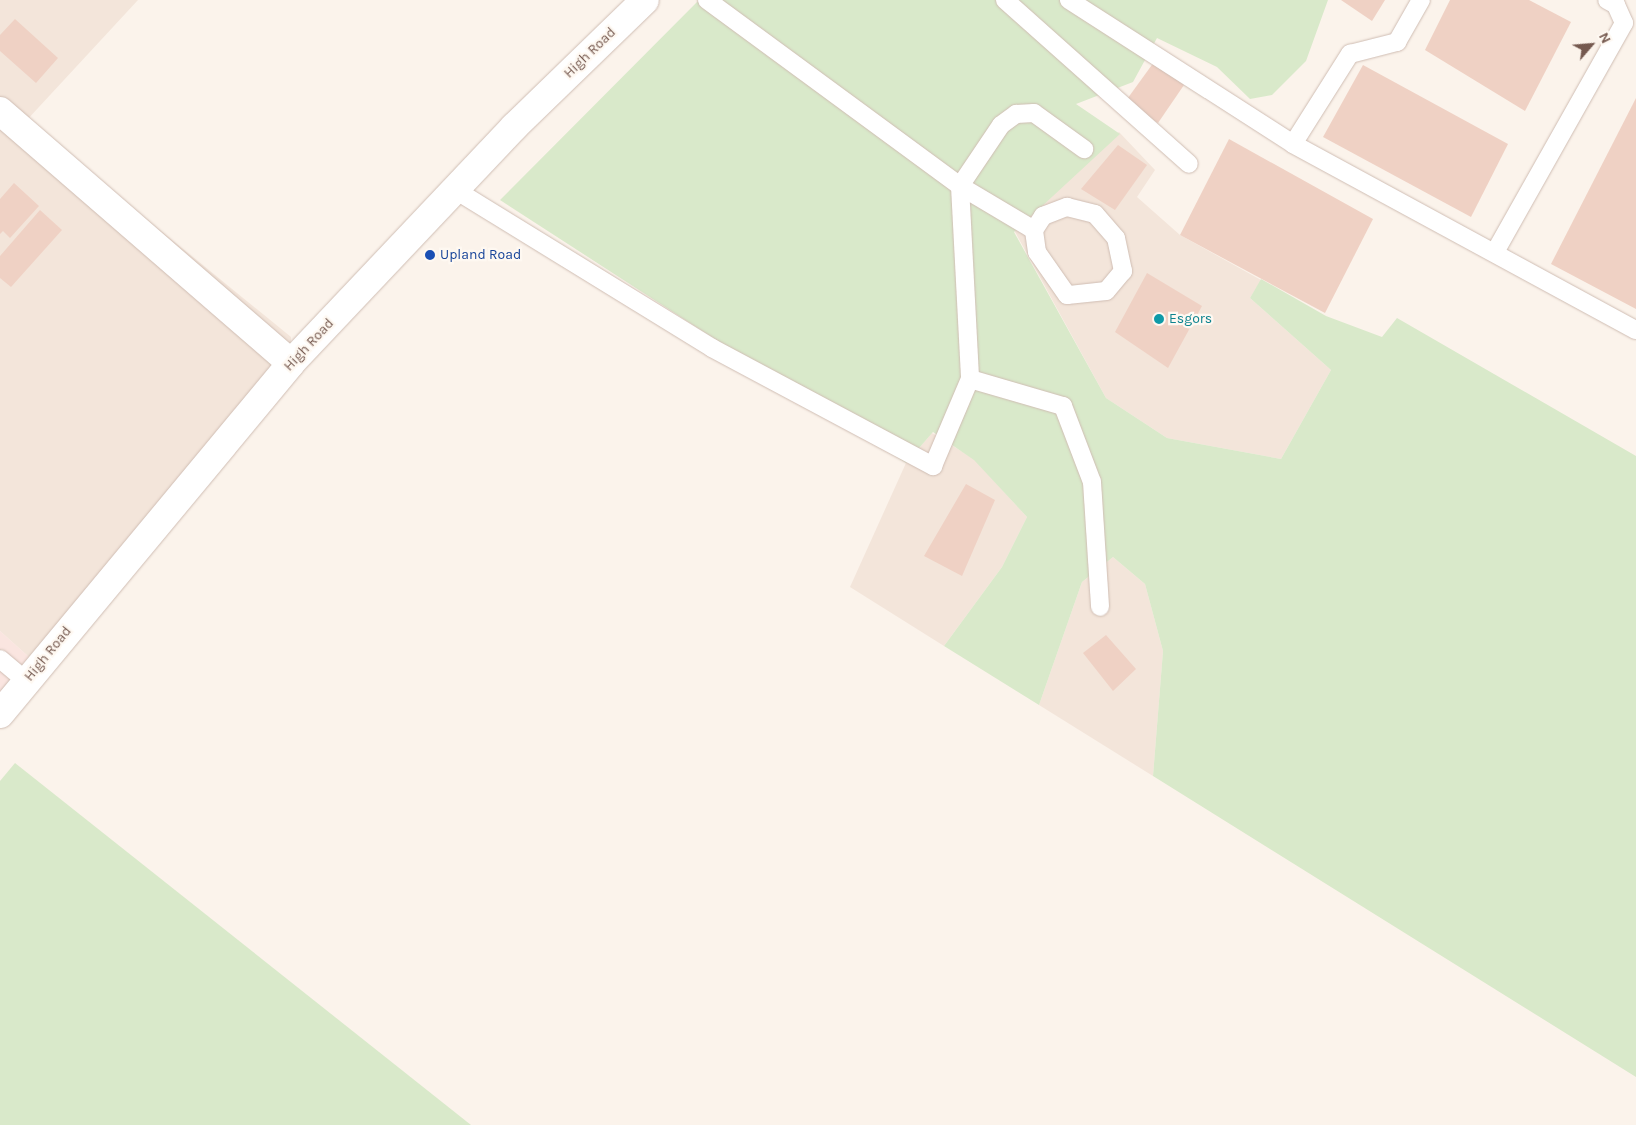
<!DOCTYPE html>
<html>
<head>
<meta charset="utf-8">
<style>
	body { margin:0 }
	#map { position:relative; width:1636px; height:1125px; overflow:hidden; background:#fbf3eb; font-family:Karla,sans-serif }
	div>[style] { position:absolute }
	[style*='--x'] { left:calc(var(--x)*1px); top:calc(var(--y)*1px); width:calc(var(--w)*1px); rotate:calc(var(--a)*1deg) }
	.residential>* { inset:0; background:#f3e5da }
	.commercial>* { inset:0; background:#fae5e0 }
	.green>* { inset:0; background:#d9e9ca }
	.building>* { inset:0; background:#efd1c4 }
	.roads { filter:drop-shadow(0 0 1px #cfbdb3) drop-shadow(0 0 1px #cfbdb3) }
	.service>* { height:18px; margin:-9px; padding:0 9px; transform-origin:9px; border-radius:9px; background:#fff }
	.tertiary>* { height:28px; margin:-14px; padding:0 14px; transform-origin:14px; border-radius:14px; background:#fff }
	.secondary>* { height:28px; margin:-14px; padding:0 14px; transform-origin:14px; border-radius:14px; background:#fff }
	.dots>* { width:14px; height:14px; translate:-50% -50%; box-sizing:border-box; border:2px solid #fef8f1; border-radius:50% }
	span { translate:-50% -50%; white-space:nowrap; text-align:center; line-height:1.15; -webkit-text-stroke:4.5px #fef8f1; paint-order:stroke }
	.street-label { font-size:14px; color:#75594f }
	.transit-label { font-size:14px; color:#164399 }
	.left { translate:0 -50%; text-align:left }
	.culture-label { font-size:14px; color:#0d838f }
	.north { position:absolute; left:1566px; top:20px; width:50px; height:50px; -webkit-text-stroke:4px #fef8f1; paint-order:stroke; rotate:63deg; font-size:14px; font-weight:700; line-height:20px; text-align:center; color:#75594f }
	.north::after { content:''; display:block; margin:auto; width:18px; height:22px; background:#75594f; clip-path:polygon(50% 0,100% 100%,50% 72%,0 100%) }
</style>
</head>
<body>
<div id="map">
	<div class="residential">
		<div style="clip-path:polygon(0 0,138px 0,26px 121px,291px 337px,291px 363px,39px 666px,0 631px)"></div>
		<div style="clip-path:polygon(1119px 132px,1155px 170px,1137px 197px,1180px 235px,1261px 280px,1250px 298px,1331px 370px,1281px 459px,1167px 438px,1106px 398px,1014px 230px)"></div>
		<div style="clip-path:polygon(932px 433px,974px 459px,1027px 517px,1002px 567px,944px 646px,850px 587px,906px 463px)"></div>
		<div style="clip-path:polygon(1113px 557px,1145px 584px,1163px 651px,1153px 776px,1039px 705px,1082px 582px)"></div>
	</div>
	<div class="commercial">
		<div style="clip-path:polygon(0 631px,39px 666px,0 714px)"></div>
	</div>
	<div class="green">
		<div style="clip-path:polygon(699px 0,1328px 0,1306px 61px,1272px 95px,1250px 99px,1217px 67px,1157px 38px,1133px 82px,1076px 104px,1120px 134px,1014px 232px,1106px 398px,1167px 438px,1281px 459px,1331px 370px,1250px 298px,1261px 279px,1326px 316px,1382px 337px,1397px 318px,1636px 456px,1636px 1077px,1153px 776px,1163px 651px,1145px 584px,1113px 557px,1082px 582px,1039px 705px,944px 646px,1002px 567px,1027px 517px,974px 460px,933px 432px,906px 463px,500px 200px)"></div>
		<div style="clip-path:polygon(15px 763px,471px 1125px,0 1125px,0 781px)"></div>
	</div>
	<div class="building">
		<div style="clip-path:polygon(1341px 0,1385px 0,1372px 21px)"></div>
		<div style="clip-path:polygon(1450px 0,1529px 0,1571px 22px,1525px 111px,1425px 50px)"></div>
		<div style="clip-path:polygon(15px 19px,58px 58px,36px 83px,0 51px,0 35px)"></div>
		<div style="clip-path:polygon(1154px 62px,1184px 85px,1158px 123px,1125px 102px)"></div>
		<div style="clip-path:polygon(1363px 65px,1508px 144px,1471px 217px,1323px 137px)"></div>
		<div style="clip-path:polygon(1636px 98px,1636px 309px,1551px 264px)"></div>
		<div style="clip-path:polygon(1229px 139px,1373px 219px,1325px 313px,1180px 235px)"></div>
		<div style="clip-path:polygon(1118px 145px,1147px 165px,1115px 210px,1081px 189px)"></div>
		<div style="clip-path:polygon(14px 183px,39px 206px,10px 238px,3px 231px,0 234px,0 199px)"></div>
		<div style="clip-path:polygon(40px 210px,62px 230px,11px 287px,0 278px,0 256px)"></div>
		<div style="clip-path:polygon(1147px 273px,1202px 306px,1168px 368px,1115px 332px)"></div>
		<div style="clip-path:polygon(966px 484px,995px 500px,962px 576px,924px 556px)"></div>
		<div style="clip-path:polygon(1106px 635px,1136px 669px,1113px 691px,1083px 653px)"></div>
	</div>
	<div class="roads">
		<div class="service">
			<div style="--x:707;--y:0;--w:314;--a:36.3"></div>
			<div style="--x:960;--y:186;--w:193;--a:87"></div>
			<div style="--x:1005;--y:0;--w:246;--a:41.7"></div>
			<div style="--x:1069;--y:0;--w:266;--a:32.7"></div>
			<div style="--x:1293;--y:144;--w:390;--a:28.5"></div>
			<div style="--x:1293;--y:144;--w:107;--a:-57.7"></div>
			<div style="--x:1350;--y:54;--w:49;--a:-14.3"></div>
			<div style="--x:1397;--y:42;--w:48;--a:-60.3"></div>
			<div style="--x:457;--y:191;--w:299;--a:31.6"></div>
			<div style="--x:712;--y:348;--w:251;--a:28.1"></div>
			<div style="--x:933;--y:466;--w:95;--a:-67"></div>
			<div style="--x:970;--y:379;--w:97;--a:16.2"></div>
			<div style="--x:1063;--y:406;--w:81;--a:69.1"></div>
			<div style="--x:1092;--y:482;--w:125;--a:86.3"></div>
			<div style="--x:1067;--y:207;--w:29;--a:14"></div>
			<div style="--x:1095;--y:214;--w:32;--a:49"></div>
			<div style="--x:1116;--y:238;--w:34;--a:78"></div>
			<div style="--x:1123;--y:271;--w:26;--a:130"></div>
			<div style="--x:1106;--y:291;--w:39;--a:174"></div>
			<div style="--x:1067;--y:295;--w:52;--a:-124.9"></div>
			<div style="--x:1037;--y:252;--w:22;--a:-98"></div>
			<div style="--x:1034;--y:230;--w:17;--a:-57"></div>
			<div style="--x:1043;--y:216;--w:26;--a:-21"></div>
			<div style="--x:1034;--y:230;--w:86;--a:-149.3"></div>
			<div style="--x:960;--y:186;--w:73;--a:-56.1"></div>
			<div style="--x:1001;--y:125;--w:19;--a:-36"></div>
			<div style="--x:1016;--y:114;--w:18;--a:-3"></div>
			<div style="--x:1034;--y:113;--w:62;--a:35.8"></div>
			<div style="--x:1495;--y:252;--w:263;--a:-60.6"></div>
			<div style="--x:1624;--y:23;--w:20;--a:-114"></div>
			<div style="--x:1616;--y:5;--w:10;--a:-151"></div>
			<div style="--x:0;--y:659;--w:34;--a:40"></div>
		</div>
		<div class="tertiary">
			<div style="--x:0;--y:111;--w:385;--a:40.9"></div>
		</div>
		<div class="secondary">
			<div style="--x:0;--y:714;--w:456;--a:-50.3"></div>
			<div style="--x:291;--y:363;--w:325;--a:-46.6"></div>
			<div style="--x:514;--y:127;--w:182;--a:-44.1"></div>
		</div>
	</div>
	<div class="dots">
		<div style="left:430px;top:255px;background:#1a4fb4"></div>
		<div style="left:1159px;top:319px;background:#0f9aa8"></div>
	</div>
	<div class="street-label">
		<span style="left:590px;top:53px;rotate:-44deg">High Road</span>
		<span style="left:309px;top:345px;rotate:-47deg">High Road</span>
		<span style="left:48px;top:654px;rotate:-51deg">High Road</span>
	</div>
	<div class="transit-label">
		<span class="left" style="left:440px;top:255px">Upland Road</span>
	</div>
	<div class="culture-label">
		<span class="left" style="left:1169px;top:319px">Esgors</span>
	</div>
	<div class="north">N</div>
</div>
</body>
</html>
